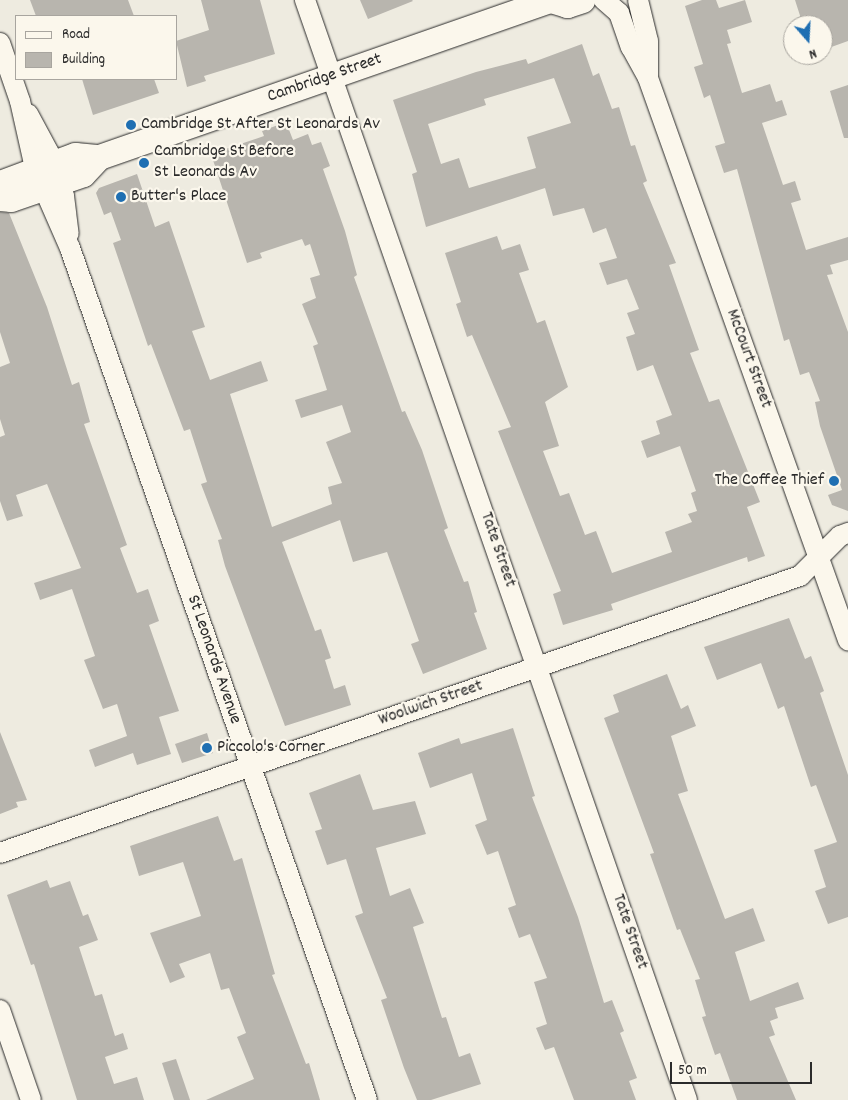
<!DOCTYPE html>
<html>
<head>
<meta charset="utf-8">
<style>
	body { margin:0 }
	#map { position:relative; width:848px; height:1100px; overflow:hidden; background:#eeebe0; font-family:Dekko,sans-serif }
	div>[style] { position:absolute }
	[style*='--x'] { left:calc(var(--x)*1px); top:calc(var(--y)*1px); width:calc(var(--w)*1px); rotate:calc(var(--a)*1deg) }
	.building>* { inset:0; background:#b8b5ae }
	.roads { filter:drop-shadow(0 0 1px #2b2b2b) drop-shadow(0 0 1px #2b2b2b) }
	.minor>* { height:20px; margin:-10px; padding:0 10px; transform-origin:10px; border-radius:10px; background:#fbf7ec }
	.major>* { height:25px; margin:-12.5px; padding:0 12.5px; transform-origin:12.5px; border-radius:12.5px; background:#fbf7ec }
	.dots>* { width:14px; height:14px; translate:-50% -50%; box-sizing:border-box; border:2px solid #fbf7ec; border-radius:50% }
	span { translate:-50% -50%; white-space:nowrap; text-align:center; line-height:1.15; -webkit-text-stroke:4.5px #fbf7ec; paint-order:stroke }
	.street-label { font-size:18px; color:#2b2b2b }
	.poi-label { font-size:18px; color:#2b2b2b }
	.left { translate:0 -50%; text-align:left }
	.right { translate:-100% -50%; text-align:right }
	.legend { position:absolute; left:15px; top:15px; width:162px; height:65px; box-sizing:border-box; background:#fbf7ec; border:1px solid #a8a59f; margin:0; padding:6px 9px; list-style:none; font-size:15px; color:#2b2b2b }
	.legend li { display:flex; align-items:center; gap:10px; height:25px }
	.legend b { width:25px; border:1px solid #a8a59f }
	.north { position:absolute; left:783px; top:15px; width:50px; height:50px; box-sizing:border-box; background:#fbf7ec; border:1px solid #a8a59f; border-radius:50%; rotate:161deg; font-size:14px; font-weight:700; line-height:20px; text-align:center; color:#2b2b2b }
	.north::after { content:''; display:block; margin:auto; width:18px; height:22px; background:#1f6fb2; clip-path:polygon(50% 0,100% 100%,50% 72%,0 100%) }
	.scale { position:absolute; left:670px; top:1062px; width:142px; height:22px; box-sizing:border-box; border:2px solid #2b2b2b; border-top:0; padding-left:6px; font-size:15px; line-height:18px; white-space:nowrap; color:#2b2b2b; -webkit-text-stroke:4px #fbf7ec; paint-order:stroke }
</style>
</head>
<body>
<div id="map">
	<div class="building">
		<div style="clip-path:polygon(30px 0,128px 0,134px 16px,36px 16px)"></div>
		<div style="clip-path:polygon(201px 0,260px 0,275px 54px,204px 76px,206px 81px,187px 87px,176px 41px,209px 30px)"></div>
		<div style="clip-path:polygon(360px 0,412px 0,413px 1px,368px 19px)"></div>
		<div style="clip-path:polygon(702px 0,716px 0,719px 8px,745px 0,752px 22px,727px 30px,731px 43px,727px 44px,742px 93px,770px 84px,776px 102px,782px 100px,787px 115px,762px 123px,783px 185px,795px 181px,801px 200px,791px 203px,806px 250px,848px 237px,848px 260px,830px 265px,833px 274px,827px 275px,848px 332px,848px 511px,832px 505px,828px 495px,842px 490px,820px 426px,815px 402px,820px 401px,809px 372px,800px 375px,789px 339px,784px 341px,737px 169px,724px 173px,715px 146px,725px 143px,710px 95px,704px 98px,694px 67px,703px 64px,685px 6px)"></div>
		<div style="clip-path:polygon(795px 0,848px 0,848px 41px,823px 50px,823px 25px,803px 25px)"></div>
		<div style="clip-path:polygon(evenodd,582px 44px,593px 76px,599px 73px,612px 109px,619px 107px,631px 146px,635px 145px,647px 181px,643px 183px,676px 263px,669px 265px,699px 350px,690px 353px,709px 402px,719px 399px,760px 502px,747px 507px,765px 556px,748px 562px,747px 557px,611px 604px,613px 610px,563px 625px,553px 594px,561px 591px,498px 431px,511px 427px,472px 335px,467px 337px,456px 304px,461px 302px,445px 253px,497px 236px,502px 250px,520px 244px,529px 270px,519px 273px,537px 323px,545px 320px,568px 387px,545px 402px,559px 446px,543px 451px,560px 496px,569px 493px,585px 535px,596px 531px,612px 573px,672px 552px,665px 532px,692px 522px,688px 514px,697px 511px,691px 493px,696px 491px,680px 446px,647px 458px,641px 441px,660px 434px,656px 421px,672px 415px,653px 365px,637px 371px,626px 337px,635px 334px,627px 313px,639px 309px,627px 279px,607px 285px,599px 263px,617px 258px,606px 228px,593px 233px,584px 208px,553px 216px,545px 188px,426px 227px,412px 174px,417px 172px,393px 100px,476px 72px,526px 59px,528px 64px,582px 44px,554px 78px,571px 123px,527px 137px,536px 168px,469px 188px,459px 158px,441px 164px,428px 124px,486px 105px,484px 99px,554px 78px)"></div>
		<div style="clip-path:polygon(82px 79px,154px 79px,159px 93px,93px 115px)"></div>
		<div style="clip-path:polygon(848px 85px,848px 138px,844px 138px,830px 91px)"></div>
		<div style="clip-path:polygon(286px 122px,293px 140px,308px 134px,312px 145px,321px 142px,330px 166px,323px 169px,345px 231px,357px 275px,354px 277px,402px 412px,405px 411px,422px 450px,448px 528px,444px 530px,464px 582px,468px 581px,477px 612px,474px 613px,487px 649px,423px 674px,411px 644px,419px 641px,387px 552px,353px 562px,340px 520px,282px 542px,315px 631px,321px 629px,331px 658px,325px 660px,334px 689px,345px 685px,351px 705px,285px 726px,225px 566px,218px 540px,222px 539px,201px 484px,207px 482px,190px 429px,184px 431px,151px 344px,148px 346px,113px 243px,121px 240px,111px 212px,104px 215px,96px 193px,99px 188px,137px 174px,155px 227px,169px 221px,205px 327px,192px 331px,210px 380px,261px 361px,268px 381px,230px 394px,272px 527px,332px 504px,328px 487px,342px 483px,326px 442px,351px 432px,342px 405px,301px 418px,295px 400px,327px 390px,313px 346px,318px 344px,302px 304px,316px 298px,310px 278px,320px 275px,310px 244px,305px 246px,302px 239px,260px 253px,262px 258px,247px 263px,211px 154px,264px 136px,262px 131px)"></div>
		<div style="clip-path:polygon(0 212px,9px 213px,47px 307px,72px 385px,79px 382px,90px 422px,84px 424px,127px 545px,120px 548px,137px 593px,148px 589px,159px 621px,149px 625px,179px 711px,159px 717px,171px 754px,137px 765px,133px 753px,95px 767px,89px 750px,127px 736px,117px 704px,103px 709px,84px 660px,95px 656px,72px 589px,40px 600px,34px 583px,81px 568px,47px 484px,16px 495px,23px 516px,7px 521px,0 501px,0 437px,5px 435px,0 419px,0 367px,10px 363px,0 332px)"></div>
		<div style="clip-path:polygon(789px 618px,805px 659px,811px 656px,824px 691px,820px 693px,848px 775px,848px 917px,828px 924px,815px 891px,826px 887px,814px 850px,837px 842px,816px 785px,811px 787px,784px 706px,778px 709px,761px 663px,717px 680px,704px 647px)"></div>
		<div style="clip-path:polygon(667px 674px,681px 709px,688px 705px,696px 726px,671px 736px,688px 791px,678px 794px,725px 919px,753px 908px,765px 941px,735px 952px,750px 1001px,798px 982px,804px 999px,775px 1008px,778px 1018px,770px 1021px,775px 1035px,769px 1037px,796px 1100px,737px 1100px,720px 1053px,715px 1055px,702px 1017px,706px 1016px,695px 980px,700px 979px,680px 929px,677px 930px,650px 854px,654px 853px,604px 718px,619px 712px,613px 695px)"></div>
		<div style="clip-path:polygon(513px 728px,535px 796px,532px 797px,578px 917px,604px 1003px,612px 1000px,624px 1031px,620px 1033px,637px 1078px,629px 1081px,636px 1100px,574px 1100px,554px 1047px,545px 1050px,536px 1028px,547px 1024px,534px 982px,547px 978px,530px 934px,519px 938px,508px 908px,516px 905px,498px 851px,487px 855px,475px 825px,487px 820px,472px 773px,430px 788px,418px 753px,459px 738px,461px 744px)"></div>
		<div style="clip-path:polygon(0 732px,27px 800px,16px 802px,18px 807px,0 814px)"></div>
		<div style="clip-path:polygon(207px 733px,213px 753px,182px 763px,175px 744px)"></div>
		<div style="clip-path:polygon(360px 774px,373px 810px,415px 801px,426px 834px,376px 848px,390px 896px,410px 888px,424px 923px,413px 927px,442px 1018px,446px 1017px,459px 1057px,470px 1053px,481px 1084px,431px 1100px,417px 1100px,404px 1068px,381px 1000px,387px 998px,355px 916px,363px 913px,346px 859px,327px 865px,315px 831px,322px 829px,309px 793px)"></div>
		<div style="clip-path:polygon(218px 816px,234px 861px,242px 858px,275px 974px,272px 975px,306px 1064px,309px 1063px,320px 1100px,206px 1100px,254px 1079px,237px 1037px,246px 1033px,229px 988px,221px 990px,210px 953px,179px 964px,185px 977px,170px 983px,150px 933px,201px 916px,183px 862px,139px 876px,130px 846px)"></div>
		<div style="clip-path:polygon(47px 880px,50px 888px,70px 881px,83px 916px,88px 914px,98px 940px,79px 947px,95px 996px,102px 994px,115px 1036px,123px 1033px,128px 1049px,105px 1057px,114px 1084px,137px 1077px,144px 1100px,77px 1100px,34px 964px,31px 965px,7px 895px)"></div>
		<div style="clip-path:polygon(176px 1059px,190px 1100px,174px 1100px,162px 1063px)"></div>
	</div>
	<div class="roads">
		<div class="minor">
			<div style="--x:305;--y:0;--w:1164;--a:70.85"></div>
			<div style="--x:604;--y:0;--w:20;--a:41"></div>
			<div style="--x:619;--y:13;--w:36;--a:71"></div>
			<div style="--x:631;--y:47;--w:35;--a:61"></div>
			<div style="--x:648;--y:78;--w:597;--a:70.41"></div>
			<div style="--x:638;--y:0;--w:42;--a:76.3"></div>
			<div style="--x:648;--y:41;--w:35;--a:90"></div>
			<div style="--x:0;--y:43;--w:61;--a:71"></div>
			<div style="--x:20;--y:101;--w:69;--a:77.4"></div>
			<div style="--x:35;--y:168;--w:87;--a:66.4"></div>
			<div style="--x:70;--y:248;--w:902;--a:70.78"></div>
			<div style="--x:28;--y:114;--w:44;--a:61.7"></div>
			<div style="--x:49;--y:153;--w:46;--a:70.8"></div>
			<div style="--x:64;--y:196;--w:38;--a:83"></div>
			<div style="--x:0;--y:853;--w:847;--a:-19.1"></div>
			<div style="--x:800;--y:576;--w:57;--a:-45"></div>
			<div style="--x:840;--y:536;--w:9;--a:-21"></div>
			<div style="--x:0;--y:1010;--w:95;--a:71"></div>
		</div>
		<div class="major">
			<div style="--x:0;--y:183;--w:80;--a:-20.5"></div>
			<div style="--x:75;--y:155;--w:24;--a:5"></div>
			<div style="--x:99;--y:157;--w:478;--a:-19.2"></div>
			<div style="--x:551;--y:0;--w:17;--a:17"></div>
			<div style="--x:567;--y:5;--w:16;--a:-18"></div>
			<div style="--x:0;--y:198;--w:11;--a:5"></div>
			<div style="--x:11;--y:199;--w:76;--a:-19.1"></div>
			<div style="--x:83;--y:174;--w:23;--a:-47"></div>
		</div>
	</div>
	<div class="dots">
		<div style="left:131px;top:125px;background:#1f6fb2"></div>
		<div style="left:144px;top:163px;background:#1f6fb2"></div>
		<div style="left:121px;top:197px;background:#1f6fb2"></div>
		<div style="left:834px;top:481px;background:#1f6fb2"></div>
		<div style="left:207px;top:748px;background:#1f6fb2"></div>
	</div>
	<div class="street-label">
		<span style="left:325px;top:79px;rotate:-19deg">Cambridge Street</span>
		<span style="left:748px;top:359px;rotate:70deg">McCourt Street</span>
		<span style="left:497px;top:550px;rotate:71deg">Tate Street</span>
		<span style="left:213px;top:660px;rotate:71deg">St Leonards Avenue</span>
		<span style="left:431px;top:704px;rotate:-19deg">Woolwich Street</span>
		<span style="left:629px;top:932px;rotate:71deg">Tate Street</span>
	</div>
	<div class="poi-label">
		<span class="left" style="left:141px;top:125px">Cambridge St After St Leonards Av</span>
		<span class="left" style="left:154px;top:163px">Cambridge St Before<br>St Leonards Av</span>
		<span class="left" style="left:131px;top:197px">Butter's Place</span>
		<span class="right" style="left:824px;top:481px">The Coffee Thief</span>
		<span class="left" style="left:217px;top:748px">Piccolo's Corner</span>
	</div>
	<ul class="legend">
	<li><b style="height:6px;background:#fbf7ec"></b>Road</li>
	<li><b style="height:14px;background:#b8b5ae"></b>Building</li>
	</ul>
	<div class="north">N</div>
	<div class="scale">50 m</div>
</div>
</body>
</html>
